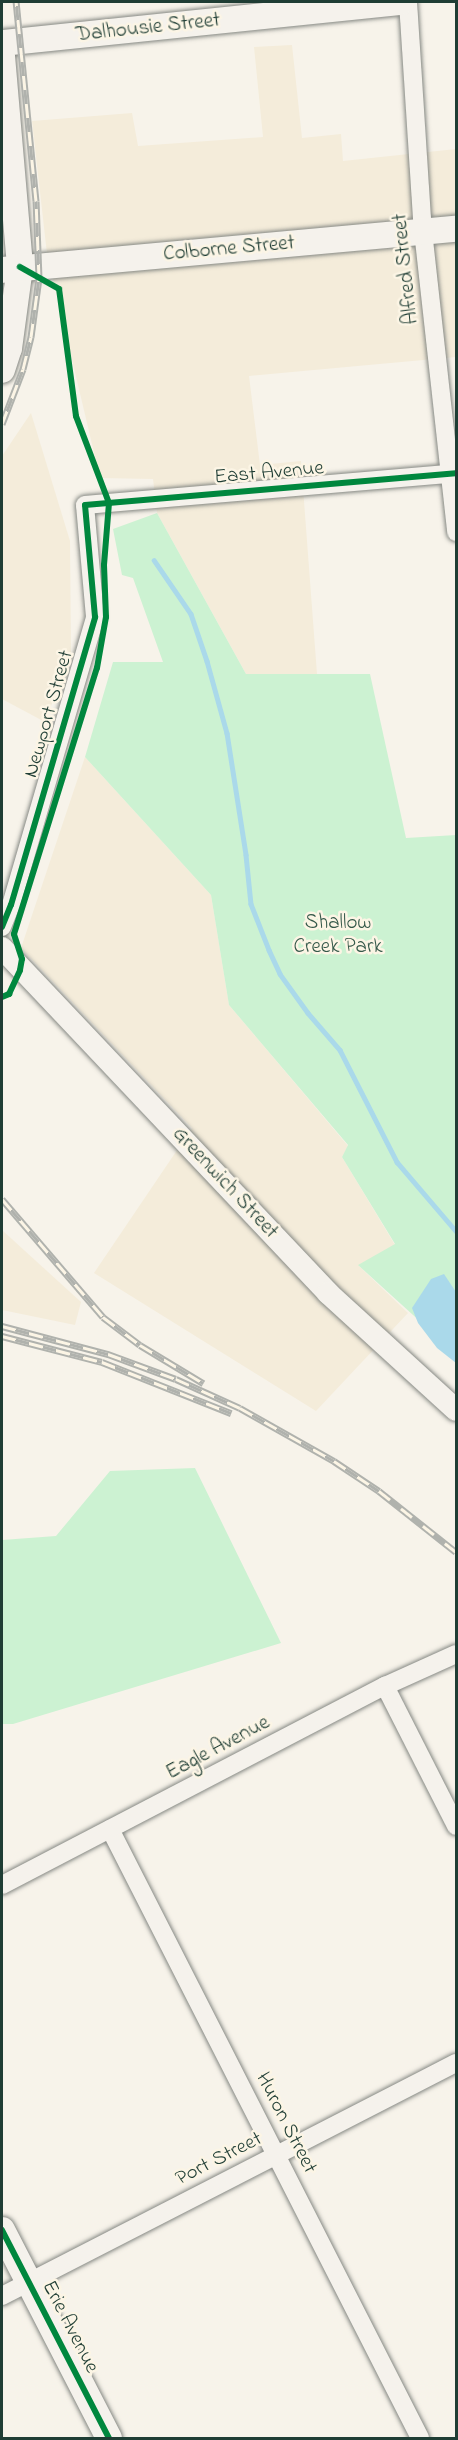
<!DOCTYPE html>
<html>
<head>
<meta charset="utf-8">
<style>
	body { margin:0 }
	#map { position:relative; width:458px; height:2440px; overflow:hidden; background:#f7f3ea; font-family:"Indie Flower",sans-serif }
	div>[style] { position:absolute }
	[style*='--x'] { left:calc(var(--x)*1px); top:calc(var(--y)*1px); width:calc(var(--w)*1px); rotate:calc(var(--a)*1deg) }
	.built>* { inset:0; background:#f4ecda }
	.green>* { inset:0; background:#ccf2d2 }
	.water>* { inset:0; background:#aad9ea }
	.stream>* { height:4.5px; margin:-2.25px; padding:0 2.25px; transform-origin:2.25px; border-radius:2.25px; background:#aad9ea }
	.roads { filter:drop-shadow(0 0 2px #868984) drop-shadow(0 0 2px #868984) }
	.minor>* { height:18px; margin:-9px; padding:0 9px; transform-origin:9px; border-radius:9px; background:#f5f2ec }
	.tertiary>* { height:22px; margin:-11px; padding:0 11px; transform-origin:11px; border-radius:11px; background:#f5f2ec }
	.secondary>* { height:26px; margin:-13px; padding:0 13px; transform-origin:13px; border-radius:13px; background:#f5f2ec }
	.rail>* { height:7px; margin-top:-3.5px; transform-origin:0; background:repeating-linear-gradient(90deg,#fcf5e5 0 14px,#b0b2ad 0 28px); box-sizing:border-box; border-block:2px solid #b0b2ad }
	.cycleway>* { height:6px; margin:-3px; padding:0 3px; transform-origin:3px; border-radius:3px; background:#00873e }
	span { translate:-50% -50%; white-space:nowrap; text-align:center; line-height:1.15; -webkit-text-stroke:5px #fcf5e5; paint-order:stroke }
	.street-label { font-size:21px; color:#1f3d34 }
	.park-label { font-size:21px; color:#345849 }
	.frame { position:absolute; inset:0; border:3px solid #1f3d34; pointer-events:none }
</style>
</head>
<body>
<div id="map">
	<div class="built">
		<div style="clip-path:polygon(292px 45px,302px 138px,341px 134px,343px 161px,456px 149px,456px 357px,249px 376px,260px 465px,301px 461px,317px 674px,246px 674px,157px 513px,153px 479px,100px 478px,47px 254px,32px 121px,132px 113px,138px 146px,263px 137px,254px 47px)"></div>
		<div style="clip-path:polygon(31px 413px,70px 541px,71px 654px,45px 722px,2px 699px,2px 456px)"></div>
		<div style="clip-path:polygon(85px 757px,211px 895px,229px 1005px,348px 1146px,342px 1157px,395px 1245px,359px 1266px,408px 1313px,316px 1411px,94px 1273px,192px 1128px,21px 948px)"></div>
		<div style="clip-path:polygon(2px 1230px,81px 1302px,75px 1325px,2px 1310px)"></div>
	</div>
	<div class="green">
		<div style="clip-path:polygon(157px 513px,246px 674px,370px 674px,406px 838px,456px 835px,456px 1354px,358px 1265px,395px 1244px,342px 1157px,348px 1145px,229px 1005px,211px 895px,85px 757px,113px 662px,163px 662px,133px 578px,122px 575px,113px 529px)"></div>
		<div style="clip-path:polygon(195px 1468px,281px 1643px,13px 1724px,2px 1724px,2px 1540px,56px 1536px,110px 1471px)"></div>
	</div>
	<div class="water">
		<div style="clip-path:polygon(444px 1274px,456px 1292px,456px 1363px,437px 1348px,418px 1323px,412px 1308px,431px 1279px)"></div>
	</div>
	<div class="stream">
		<div style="--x:154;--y:560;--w:65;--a:55.6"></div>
		<div style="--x:191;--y:614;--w:50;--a:71.2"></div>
		<div style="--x:207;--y:661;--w:75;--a:74.5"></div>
		<div style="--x:227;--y:733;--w:123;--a:81.1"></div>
		<div style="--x:246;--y:855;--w:49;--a:84.2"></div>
		<div style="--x:251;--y:904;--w:49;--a:68.6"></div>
		<div style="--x:269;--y:950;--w:26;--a:65"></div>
		<div style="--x:280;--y:974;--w:48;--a:54.3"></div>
		<div style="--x:308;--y:1013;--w:49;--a:49.1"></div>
		<div style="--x:340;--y:1050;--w:126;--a:63"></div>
		<div style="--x:397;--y:1162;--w:91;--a:49.5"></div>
	</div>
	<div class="roads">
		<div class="minor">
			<div style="--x:408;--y:2;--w:229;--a:86.3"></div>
			<div style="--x:423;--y:231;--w:303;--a:83.7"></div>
			<div style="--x:2;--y:927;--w:24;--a:-68"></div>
			<div style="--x:11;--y:905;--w:300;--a:-73.7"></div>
			<div style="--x:95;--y:617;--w:112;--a:-95.1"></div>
			<div style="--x:85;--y:505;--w:372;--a:-4.9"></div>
			<div style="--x:385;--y:1686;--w:157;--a:63.1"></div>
			<div style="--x:110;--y:1829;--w:683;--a:63.02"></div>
			<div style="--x:2;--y:1885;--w:432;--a:-27.5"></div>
			<div style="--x:385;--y:1686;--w:78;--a:-24.3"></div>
			<div style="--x:2;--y:2296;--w:510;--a:-27.17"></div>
		</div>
		<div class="tertiary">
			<div style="--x:2;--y:948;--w:475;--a:46.6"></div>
			<div style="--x:328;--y:1293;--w:173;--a:42.4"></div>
		</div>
		<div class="secondary">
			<div style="--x:2;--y:43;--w:401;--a:-5.9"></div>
			<div style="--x:2;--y:56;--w:212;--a:85.1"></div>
			<div style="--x:20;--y:267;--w:82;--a:97.7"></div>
			<div style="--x:9;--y:348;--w:23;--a:108"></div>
			<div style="--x:2;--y:270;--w:456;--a:-5.2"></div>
			<div style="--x:2;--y:2230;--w:234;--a:62.8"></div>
		</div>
	</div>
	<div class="rail">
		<div style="--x:2;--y:424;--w:59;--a:-69.1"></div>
		<div style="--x:23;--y:369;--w:33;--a:-76"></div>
		<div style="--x:31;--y:337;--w:60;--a:-82.3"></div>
		<div style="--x:39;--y:278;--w:77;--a:-92.2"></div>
		<div style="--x:36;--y:201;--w:200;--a:-95.7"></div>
		<div style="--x:2;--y:1199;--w:155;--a:49.4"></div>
		<div style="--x:103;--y:1317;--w:46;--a:37.1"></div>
		<div style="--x:140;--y:1345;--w:74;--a:31.1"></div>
		<div style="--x:2;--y:1326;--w:110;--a:14.8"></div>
		<div style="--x:108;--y:1354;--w:72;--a:20.2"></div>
		<div style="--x:176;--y:1379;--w:70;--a:24.4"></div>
		<div style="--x:240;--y:1408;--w:108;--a:29.4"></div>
		<div style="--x:334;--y:1461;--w:54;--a:33.7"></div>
		<div style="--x:379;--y:1491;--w:98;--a:38.4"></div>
		<div style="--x:2;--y:1336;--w:103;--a:14.6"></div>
		<div style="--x:102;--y:1362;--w:139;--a:21.6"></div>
	</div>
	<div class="cycleway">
		<div style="--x:2;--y:927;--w:24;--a:-68"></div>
		<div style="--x:11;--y:905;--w:300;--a:-73.7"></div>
		<div style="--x:95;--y:617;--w:112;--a:-95.1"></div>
		<div style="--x:85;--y:505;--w:372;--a:-4.9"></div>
		<div style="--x:2;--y:997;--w:8;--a:-23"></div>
		<div style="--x:9;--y:994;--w:26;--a:-65"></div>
		<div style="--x:20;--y:970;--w:11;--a:-80"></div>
		<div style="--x:22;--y:959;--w:26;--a:-108"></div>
		<div style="--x:14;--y:934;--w:279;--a:-72.7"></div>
		<div style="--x:97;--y:668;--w:52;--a:-80"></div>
		<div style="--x:106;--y:617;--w:52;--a:-92.2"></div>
		<div style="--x:104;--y:565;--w:62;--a:-85.4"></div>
		<div style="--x:109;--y:503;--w:93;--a:-110.8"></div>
		<div style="--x:76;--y:416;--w:128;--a:-97.6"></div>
		<div style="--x:59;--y:289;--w:45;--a:-150.6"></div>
		<div style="--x:2;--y:2230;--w:234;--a:62.8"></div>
	</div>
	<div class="street-label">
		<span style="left:148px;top:28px;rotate:-6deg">Dalhousie Street</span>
		<span style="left:229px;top:249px;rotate:-5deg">Colborne Street</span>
		<span style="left:406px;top:269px;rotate:-96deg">Alfred Street</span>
		<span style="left:269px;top:473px;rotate:-5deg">East Avenue</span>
		<span style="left:49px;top:714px;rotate:-74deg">Newport Street</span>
		<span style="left:225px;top:1183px;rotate:47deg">Greenwich Street</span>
		<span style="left:218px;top:1748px;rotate:-28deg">Eagle Avenue</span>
		<span style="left:286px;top:2123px;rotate:63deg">Huron Street</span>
		<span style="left:219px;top:2159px;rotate:-27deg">Port Street</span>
		<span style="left:70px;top:2327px;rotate:63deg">Erie Avenue</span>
	</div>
	<div class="park-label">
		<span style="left:338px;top:935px">Shallow<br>Creek Park</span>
	</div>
	<div class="frame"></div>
</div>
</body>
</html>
